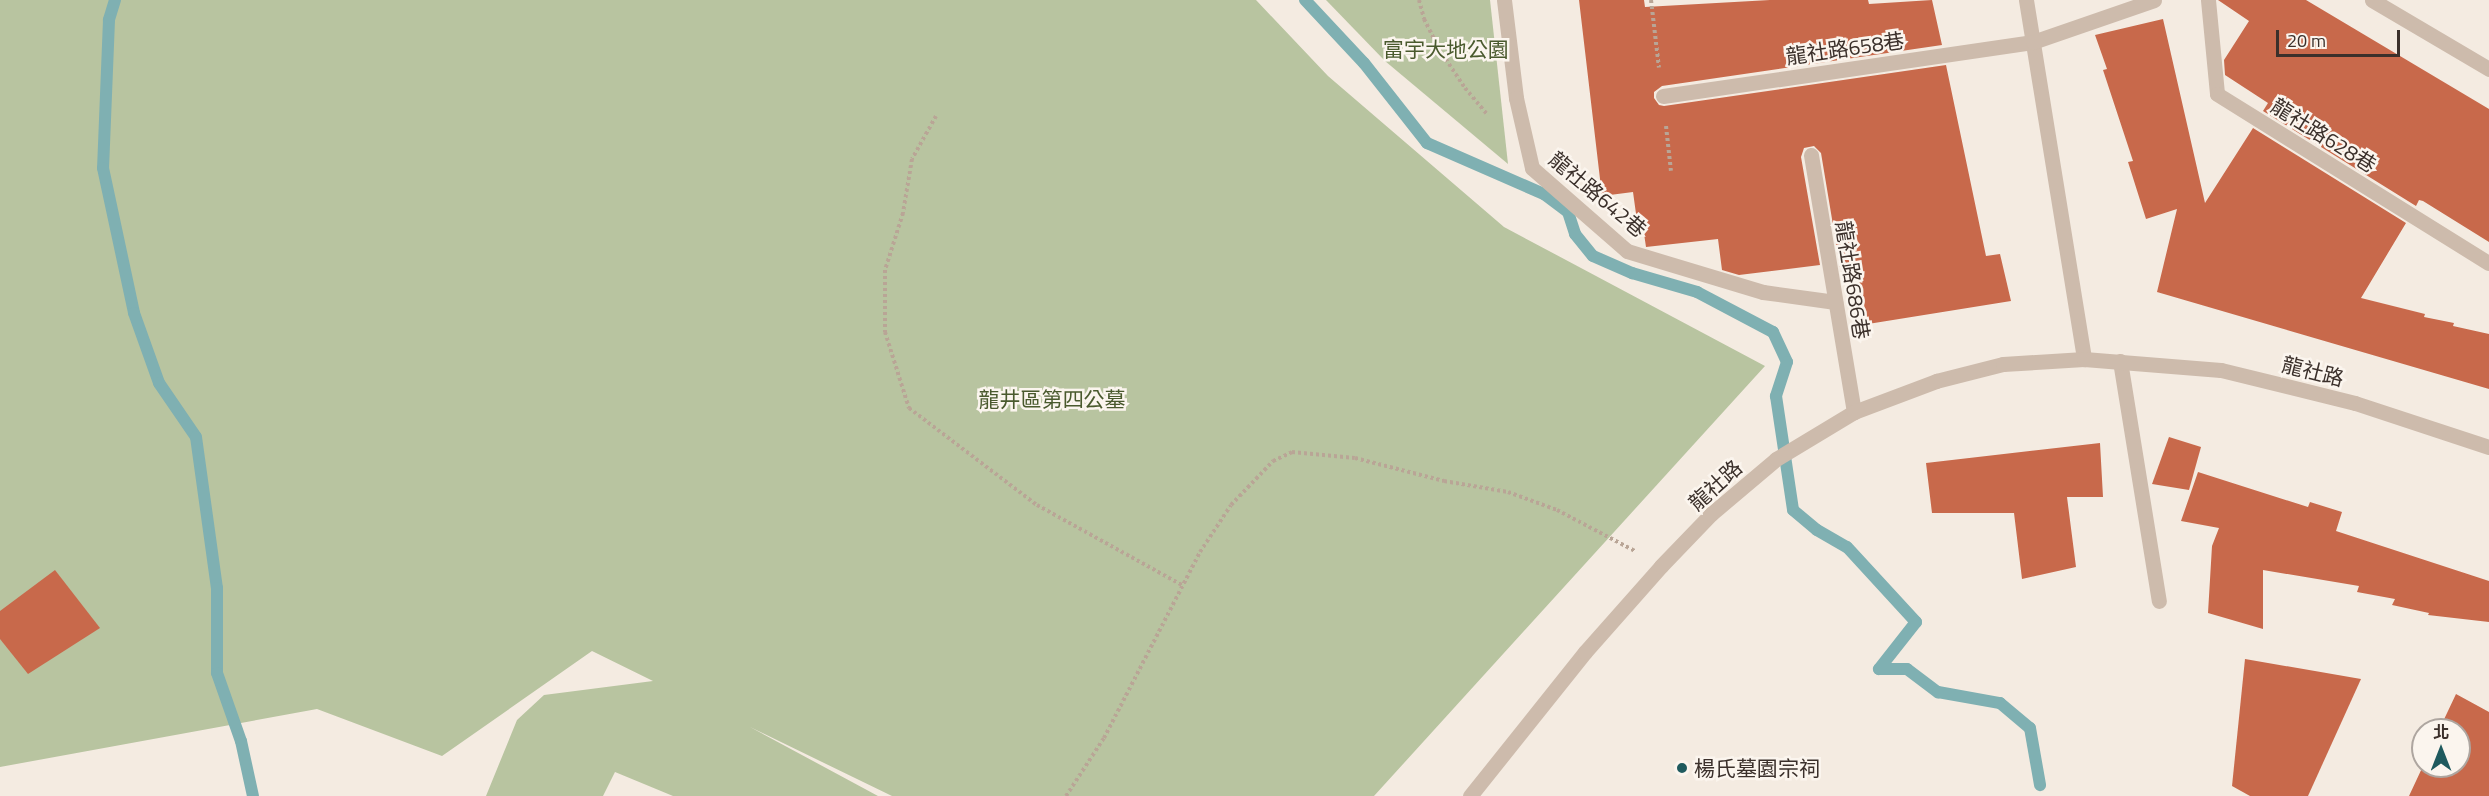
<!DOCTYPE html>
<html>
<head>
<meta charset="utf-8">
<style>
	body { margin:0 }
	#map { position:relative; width:2489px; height:796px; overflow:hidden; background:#f4ebe1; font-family:"Titillium Web","Noto Sans TC",sans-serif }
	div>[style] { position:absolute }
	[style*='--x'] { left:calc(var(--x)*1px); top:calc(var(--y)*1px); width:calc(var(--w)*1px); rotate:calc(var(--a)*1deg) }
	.green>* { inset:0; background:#b8c4a0 }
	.stream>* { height:12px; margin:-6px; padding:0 6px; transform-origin:6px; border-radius:6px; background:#7fb0b2 }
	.building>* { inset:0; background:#c8694b }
	.path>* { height:4px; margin-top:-2px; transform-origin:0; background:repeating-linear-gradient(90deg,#b9a596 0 3px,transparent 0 6px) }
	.minor>* { height:15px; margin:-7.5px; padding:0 7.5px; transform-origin:7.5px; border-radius:7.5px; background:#cdbbac }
	.dots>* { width:16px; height:16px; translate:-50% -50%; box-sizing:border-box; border:3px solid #fbf5ee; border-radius:50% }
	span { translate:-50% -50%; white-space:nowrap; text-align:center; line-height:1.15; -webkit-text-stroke:5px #fbf5ee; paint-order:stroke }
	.street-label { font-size:21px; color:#3b302b }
	.park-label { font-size:21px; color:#4a5a2e }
	.poi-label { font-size:21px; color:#3b302b }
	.left { translate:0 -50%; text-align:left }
	.north { position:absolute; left:2411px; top:718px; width:60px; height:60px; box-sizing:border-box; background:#fbf5ee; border:2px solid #aea6a0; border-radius:50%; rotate:0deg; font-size:16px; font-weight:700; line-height:24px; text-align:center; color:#3b302b }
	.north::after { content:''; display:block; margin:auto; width:21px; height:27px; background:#1f5a5e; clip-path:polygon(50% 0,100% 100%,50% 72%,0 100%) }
	.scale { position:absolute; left:2276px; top:30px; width:124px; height:27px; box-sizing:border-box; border:3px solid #3b302b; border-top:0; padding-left:8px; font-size:18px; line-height:21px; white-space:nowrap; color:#3b302b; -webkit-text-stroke:4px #fbf5ee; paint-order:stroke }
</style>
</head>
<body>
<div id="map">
	<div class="green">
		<div style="clip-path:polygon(0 0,1256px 0,1328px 76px,1504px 227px,1765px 366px,1374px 796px,892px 796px,750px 727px,878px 796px,673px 796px,615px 772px,603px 796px,486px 796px,517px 720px,544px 695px,653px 681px,592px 651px,442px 756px,317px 709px,0 767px)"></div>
		<div style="clip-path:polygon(1326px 0,1490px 0,1508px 164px,1385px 61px)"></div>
	</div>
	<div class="stream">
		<div style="--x:115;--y:0;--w:21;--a:107"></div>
		<div style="--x:109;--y:20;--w:148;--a:92.3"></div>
		<div style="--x:103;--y:168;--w:148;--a:77.9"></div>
		<div style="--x:134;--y:313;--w:74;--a:70.3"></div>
		<div style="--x:159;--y:383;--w:65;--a:55.6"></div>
		<div style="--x:196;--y:437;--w:152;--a:82.1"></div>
		<div style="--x:217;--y:588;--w:85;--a:90"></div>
		<div style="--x:217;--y:673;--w:72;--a:70.6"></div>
		<div style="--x:241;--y:741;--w:56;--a:77.7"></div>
		<div style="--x:1305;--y:0;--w:86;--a:46.9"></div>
		<div style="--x:1364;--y:63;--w:102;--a:51.8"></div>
		<div style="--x:1427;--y:143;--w:128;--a:23.6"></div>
		<div style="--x:1544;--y:194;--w:30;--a:37"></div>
		<div style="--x:1568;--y:212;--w:23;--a:72"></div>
		<div style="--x:1575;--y:234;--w:28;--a:51"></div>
		<div style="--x:1593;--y:256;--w:43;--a:23.6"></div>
		<div style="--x:1632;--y:273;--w:68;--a:16.3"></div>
		<div style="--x:1697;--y:292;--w:86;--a:27.8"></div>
		<div style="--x:1773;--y:332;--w:33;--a:65"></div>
		<div style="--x:1787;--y:362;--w:36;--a:108"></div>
		<div style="--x:1776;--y:396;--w:115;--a:81.5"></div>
		<div style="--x:1793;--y:510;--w:31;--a:40"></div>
		<div style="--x:1817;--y:530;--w:34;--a:30"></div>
		<div style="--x:1847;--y:547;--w:102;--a:47.4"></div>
		<div style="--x:1916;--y:622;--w:60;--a:128.2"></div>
		<div style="--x:1879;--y:669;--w:28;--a:0"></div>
		<div style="--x:1907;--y:669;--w:39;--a:37"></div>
		<div style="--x:1938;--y:692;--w:63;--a:10.1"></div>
		<div style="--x:2000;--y:703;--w:39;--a:40"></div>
		<div style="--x:2030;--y:728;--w:58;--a:80"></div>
	</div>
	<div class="building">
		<div style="clip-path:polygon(1579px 0,1644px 0,1645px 7px,1770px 0,1868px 0,1869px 4px,1932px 0,1942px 45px,1662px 86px,1654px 92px,1654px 98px,1659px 105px,1664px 106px,1946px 65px,1986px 256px,2000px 254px,2011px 301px,1868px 324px,1856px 265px,1840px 267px,1821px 153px,1814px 146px,1804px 148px,1801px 157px,1820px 265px,1739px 275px,1722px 270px,1718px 239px,1646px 247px,1642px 220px,1637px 221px,1633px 192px,1602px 196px)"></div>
		<div style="clip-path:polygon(2218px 0,2306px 0,2489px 109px,2489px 242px,2423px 201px,2419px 200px,2416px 206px,2263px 111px,2268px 103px,2225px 75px,2224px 60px,2249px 21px)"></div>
		<div style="clip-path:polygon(2163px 19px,2205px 203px,2253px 128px,2406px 223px,2361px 298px,2425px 314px,2424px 317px,2454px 323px,2453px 326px,2489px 334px,2489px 389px,2157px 292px,2177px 209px,2146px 219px,2128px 162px,2133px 161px,2103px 70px,2107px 69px,2095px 35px)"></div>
		<div style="clip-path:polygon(2169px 437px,2201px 447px,2189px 490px,2152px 484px)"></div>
		<div style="clip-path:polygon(2100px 443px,2103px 497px,2067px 497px,2076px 567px,2022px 579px,2014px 513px,1932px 513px,1926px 463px)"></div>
		<div style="clip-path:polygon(2198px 472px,2308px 507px,2310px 502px,2342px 512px,2336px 531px,2489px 581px,2489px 622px,2428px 615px,2429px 613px,2392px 605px,2395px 599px,2357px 592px,2359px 586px,2263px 570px,2263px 629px,2208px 613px,2212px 546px,2219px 528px,2181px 521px)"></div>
		<div style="clip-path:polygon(55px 570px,100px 628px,28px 674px,0 639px,0 611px)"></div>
		<div style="clip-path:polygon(2245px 659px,2361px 679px,2308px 796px,2250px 796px,2232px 786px)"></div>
		<div style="clip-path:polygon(2456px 694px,2489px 712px,2489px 796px,2409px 796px,2423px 766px,2459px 766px,2459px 730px,2439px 730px)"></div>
	</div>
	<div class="path">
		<div style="--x:1419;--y:0;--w:20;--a:75"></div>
		<div style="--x:1424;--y:19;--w:34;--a:63"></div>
		<div style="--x:1439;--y:49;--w:47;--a:56.3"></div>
		<div style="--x:1465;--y:88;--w:35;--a:50"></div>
		<div style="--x:1651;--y:0;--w:68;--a:83.3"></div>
		<div style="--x:936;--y:116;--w:49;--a:119.2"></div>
		<div style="--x:912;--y:159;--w:55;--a:99.5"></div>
		<div style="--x:903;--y:213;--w:60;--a:107.5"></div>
		<div style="--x:885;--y:270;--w:62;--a:90"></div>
		<div style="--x:885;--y:332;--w:80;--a:72.5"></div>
		<div style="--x:909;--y:408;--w:161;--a:37.2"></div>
		<div style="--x:1037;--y:505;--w:166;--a:28.9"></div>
		<div style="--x:1666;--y:126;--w:45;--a:83.7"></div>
		<div style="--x:1066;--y:796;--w:69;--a:-56.8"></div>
		<div style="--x:1104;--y:738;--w:209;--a:-62.7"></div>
		<div style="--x:1200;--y:552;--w:56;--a:-56.6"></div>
		<div style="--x:1231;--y:505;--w:61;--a:-46.3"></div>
		<div style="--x:1273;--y:461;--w:21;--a:-25"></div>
		<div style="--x:1292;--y:452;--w:63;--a:5.4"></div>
		<div style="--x:1355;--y:458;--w:92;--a:14.5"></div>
		<div style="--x:1444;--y:481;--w:65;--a:9.8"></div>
		<div style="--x:1508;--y:492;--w:52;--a:20.2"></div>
		<div style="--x:1557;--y:510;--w:88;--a:27.7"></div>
	</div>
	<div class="minor">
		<div style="--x:1504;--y:0;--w:99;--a:83"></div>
		<div style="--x:1516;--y:98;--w:72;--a:77.1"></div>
		<div style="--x:1532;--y:168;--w:126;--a:41.1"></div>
		<div style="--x:1627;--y:251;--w:142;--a:16.8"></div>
		<div style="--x:1763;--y:292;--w:73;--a:7.9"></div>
		<div style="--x:2026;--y:0;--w:364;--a:80.8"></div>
		<div style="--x:2208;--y:0;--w:94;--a:84.5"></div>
		<div style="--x:2217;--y:94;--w:320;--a:31.9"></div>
		<div style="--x:2372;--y:0;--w:136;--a:30.5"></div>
		<div style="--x:1663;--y:96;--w:374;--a:-8.3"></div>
		<div style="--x:2033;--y:42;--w:128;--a:-19.1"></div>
		<div style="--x:1811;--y:155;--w:261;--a:80.5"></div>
		<div style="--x:2120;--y:361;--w:243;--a:80.8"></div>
		<div style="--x:1470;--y:796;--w:184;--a:-51.4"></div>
		<div style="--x:1585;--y:652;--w:115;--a:-48.5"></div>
		<div style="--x:1661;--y:566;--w:72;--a:-46.1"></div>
		<div style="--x:1711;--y:514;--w:85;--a:-40.2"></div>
		<div style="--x:1776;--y:459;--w:91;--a:-31.1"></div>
		<div style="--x:1854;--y:412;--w:88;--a:-20.7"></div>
		<div style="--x:1936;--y:381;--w:69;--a:-14.2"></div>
		<div style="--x:2003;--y:364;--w:81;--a:-3.5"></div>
		<div style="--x:2084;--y:359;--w:137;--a:4.6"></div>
		<div style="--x:2221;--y:370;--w:138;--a:13.8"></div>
		<div style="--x:2355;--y:403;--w:141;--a:18.2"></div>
	</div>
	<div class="dots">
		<div style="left:1682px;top:768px;background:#1f5a5e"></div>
	</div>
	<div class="street-label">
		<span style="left:1845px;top:48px;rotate:-8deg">龍社路658巷</span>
		<span style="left:2324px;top:135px;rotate:32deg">龍社路628巷</span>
		<span style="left:1598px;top:194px;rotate:40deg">龍社路642巷</span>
		<span style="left:1853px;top:280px;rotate:81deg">龍社路686巷</span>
		<span style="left:2313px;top:371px;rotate:14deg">龍社路</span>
		<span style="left:1715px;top:485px;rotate:-42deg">龍社路</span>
	</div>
	<div class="park-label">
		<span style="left:1446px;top:49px">富宇大地公園</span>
		<span style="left:1052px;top:399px">龍井區第四公墓</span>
	</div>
	<div class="poi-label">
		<span class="left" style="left:1694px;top:768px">楊氏墓園宗祠</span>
	</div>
	<div class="north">北</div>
	<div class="scale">20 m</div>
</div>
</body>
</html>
